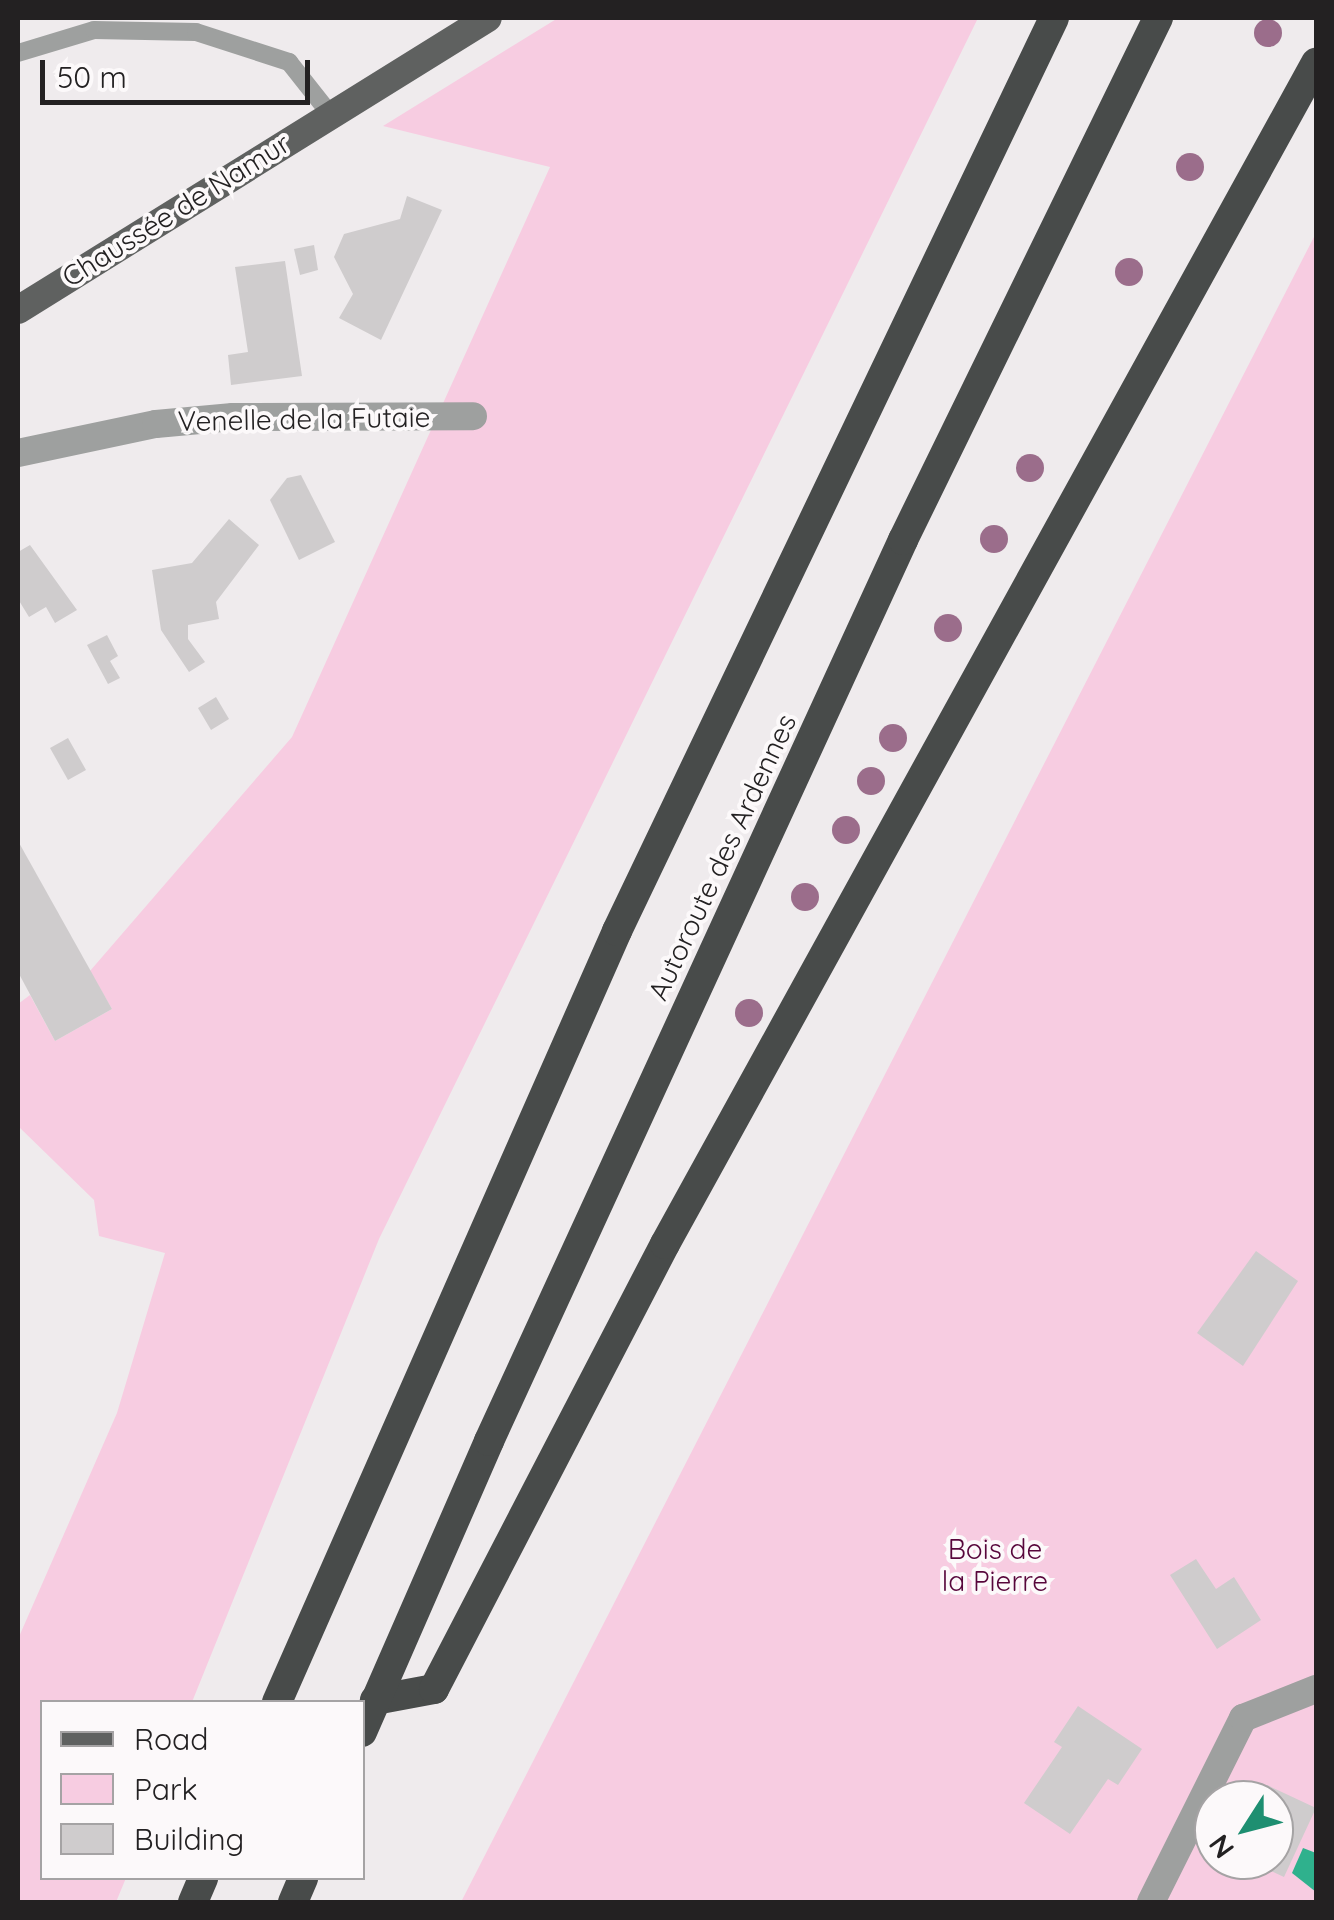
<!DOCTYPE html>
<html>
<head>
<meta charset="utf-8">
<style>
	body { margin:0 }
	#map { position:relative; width:1334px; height:1920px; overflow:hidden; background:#efebed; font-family:Quicksand,sans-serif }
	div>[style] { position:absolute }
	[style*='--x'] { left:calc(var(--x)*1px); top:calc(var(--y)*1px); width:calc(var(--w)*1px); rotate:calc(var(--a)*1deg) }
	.green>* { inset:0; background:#f7cce1 }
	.water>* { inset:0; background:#2fb18d }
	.building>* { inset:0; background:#cfcccd }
	.service>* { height:18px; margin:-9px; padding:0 9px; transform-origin:9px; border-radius:9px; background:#9ea09f }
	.minor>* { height:28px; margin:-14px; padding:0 14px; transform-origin:14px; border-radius:14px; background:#9ea09f }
	.primary>* { height:28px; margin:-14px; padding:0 14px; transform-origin:14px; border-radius:14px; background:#5f6160 }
	.motorway>* { height:30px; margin:-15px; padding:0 15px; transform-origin:15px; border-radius:15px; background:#484b4a }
	.trees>* { width:28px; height:28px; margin:-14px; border-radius:50%; background:#9b6d8b }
	span { translate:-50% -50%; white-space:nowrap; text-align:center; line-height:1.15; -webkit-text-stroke:8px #fcf9fa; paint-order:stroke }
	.street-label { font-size:28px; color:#232122 }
	.park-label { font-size:28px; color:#57063b }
	.frame { position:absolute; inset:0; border:20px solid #232122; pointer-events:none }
	.legend { position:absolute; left:40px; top:1700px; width:325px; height:180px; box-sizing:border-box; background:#fcf9fa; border:2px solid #a5a3a4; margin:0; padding:12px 18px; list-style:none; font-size:30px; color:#232122 }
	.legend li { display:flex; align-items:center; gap:20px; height:50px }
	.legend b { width:50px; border:2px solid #a5a3a4 }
	.north { position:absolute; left:1194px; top:1780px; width:100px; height:100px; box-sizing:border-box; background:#fcf9fa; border:2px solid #a5a3a4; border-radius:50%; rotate:234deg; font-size:28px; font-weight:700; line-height:40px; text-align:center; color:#232122 }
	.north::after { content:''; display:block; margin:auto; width:35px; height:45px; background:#1e8f71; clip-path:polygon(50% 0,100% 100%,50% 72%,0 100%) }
	.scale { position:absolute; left:40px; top:60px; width:270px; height:45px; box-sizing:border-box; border:5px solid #232122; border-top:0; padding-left:12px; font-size:30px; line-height:35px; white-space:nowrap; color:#232122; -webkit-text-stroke:8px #fcf9fa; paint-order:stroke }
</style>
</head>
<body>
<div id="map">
	<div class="green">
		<div style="clip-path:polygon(558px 18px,978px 18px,379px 1239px,192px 1702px,42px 1702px,42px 1878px,126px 1878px,116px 1902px,18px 1902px,18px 1639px,117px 1413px,165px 1253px,99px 1236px,94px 1200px,18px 1126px,18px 1004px,30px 995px,55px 1041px,112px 1009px,90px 971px,292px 737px,550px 167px,383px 126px)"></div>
		<div style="clip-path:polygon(evenodd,1316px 233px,1316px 1902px,461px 1902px,1316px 233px,1214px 1800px,1274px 1800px,1274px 1860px,1214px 1860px,1214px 1800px)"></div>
	</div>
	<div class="water">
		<div style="clip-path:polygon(1303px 1848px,1316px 1853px,1316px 1892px,1292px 1873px)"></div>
	</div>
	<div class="building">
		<div style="clip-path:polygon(407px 196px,442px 210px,381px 340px,339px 318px,353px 294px,334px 257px,344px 234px,400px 219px)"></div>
		<div style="clip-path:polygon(314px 245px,318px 270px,300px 275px,294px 249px)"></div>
		<div style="clip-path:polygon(285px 261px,302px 376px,231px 385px,228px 355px,248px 352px,235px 267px)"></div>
		<div style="clip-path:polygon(301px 475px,335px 542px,299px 560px,270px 500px,287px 478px)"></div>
		<div style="clip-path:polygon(229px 519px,259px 545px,216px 602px,219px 619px,188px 625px,188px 639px,205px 662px,189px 672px,161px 630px,152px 570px,192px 563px)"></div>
		<div style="clip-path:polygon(30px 545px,77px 610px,55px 623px,46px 607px,29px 617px,18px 599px,18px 552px)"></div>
		<div style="clip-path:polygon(107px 635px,118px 656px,110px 661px,120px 678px,108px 684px,87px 645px)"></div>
		<div style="clip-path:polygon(216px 697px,229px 719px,211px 730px,198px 708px)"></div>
		<div style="clip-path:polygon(68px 738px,86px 770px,68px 780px,50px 748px)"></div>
		<div style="clip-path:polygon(18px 841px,112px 1009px,55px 1041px,18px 972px)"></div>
		<div style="clip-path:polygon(1256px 1251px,1298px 1281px,1243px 1366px,1197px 1333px)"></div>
		<div style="clip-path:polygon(1196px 1559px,1216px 1589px,1234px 1577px,1261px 1620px,1217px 1649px,1170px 1575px)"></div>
		<div style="clip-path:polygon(1078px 1706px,1142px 1749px,1118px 1785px,1108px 1779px,1070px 1834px,1024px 1803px,1062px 1747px,1054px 1742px)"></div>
		<div style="clip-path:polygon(1267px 1785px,1316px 1808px,1284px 1877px,1248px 1860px,1274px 1860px,1274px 1800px,1260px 1800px)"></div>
	</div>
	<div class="service">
		<div style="--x:18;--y:53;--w:79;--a:-16.8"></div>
		<div style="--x:94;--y:30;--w:102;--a:1.1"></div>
		<div style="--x:196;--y:32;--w:98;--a:17.9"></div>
		<div style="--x:289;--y:62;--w:66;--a:51.7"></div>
	</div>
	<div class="minor">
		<div style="--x:18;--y:453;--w:141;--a:-11.9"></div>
		<div style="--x:156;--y:424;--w:77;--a:-5.2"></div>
		<div style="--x:233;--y:417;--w:240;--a:-0.2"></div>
		<div style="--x:1151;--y:1902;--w:206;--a:-63.4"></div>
		<div style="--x:1243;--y:1718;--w:79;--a:-21.7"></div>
	</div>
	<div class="primary">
		<div style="--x:18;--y:310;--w:553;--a:-31.85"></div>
	</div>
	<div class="motorway">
		<div style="--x:375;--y:1700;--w:60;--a:-10.6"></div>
		<div style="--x:434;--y:1689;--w:501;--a:-62.57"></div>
		<div style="--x:665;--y:1244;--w:1349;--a:-61.14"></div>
		<div style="--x:277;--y:1702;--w:843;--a:-66.2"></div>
		<div style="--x:617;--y:931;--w:1012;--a:-64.42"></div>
		<div style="--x:362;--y:1732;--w:318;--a:-66.4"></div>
		<div style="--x:489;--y:1441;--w:992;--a:-65.32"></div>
		<div style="--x:903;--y:540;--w:581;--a:-63.96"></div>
		<div style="--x:193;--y:1902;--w:26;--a:-67"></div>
		<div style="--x:293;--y:1902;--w:26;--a:-67"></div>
	</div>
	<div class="trees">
		<div style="left:1268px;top:33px"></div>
		<div style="left:1190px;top:167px"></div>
		<div style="left:1129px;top:272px"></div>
		<div style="left:1030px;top:468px"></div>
		<div style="left:994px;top:539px"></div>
		<div style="left:948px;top:628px"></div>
		<div style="left:893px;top:738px"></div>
		<div style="left:871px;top:781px"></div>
		<div style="left:846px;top:830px"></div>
		<div style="left:805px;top:897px"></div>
		<div style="left:749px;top:1013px"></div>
	</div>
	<div class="street-label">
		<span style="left:176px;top:210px;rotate:-32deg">Chaussée de Namur</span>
		<span style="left:304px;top:419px;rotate:-1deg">Venelle de la Futaie</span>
		<span style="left:722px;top:857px;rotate:-65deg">Autoroute des Ardennes</span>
	</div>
	<div class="park-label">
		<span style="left:995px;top:1565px">Bois de<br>la Pierre</span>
	</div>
	<div class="frame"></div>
	<ul class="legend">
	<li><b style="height:12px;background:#5f6160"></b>Road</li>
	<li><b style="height:28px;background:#f7cce1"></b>Park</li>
	<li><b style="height:28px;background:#cfcccd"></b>Building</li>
	</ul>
	<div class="north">N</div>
	<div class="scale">50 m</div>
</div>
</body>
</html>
